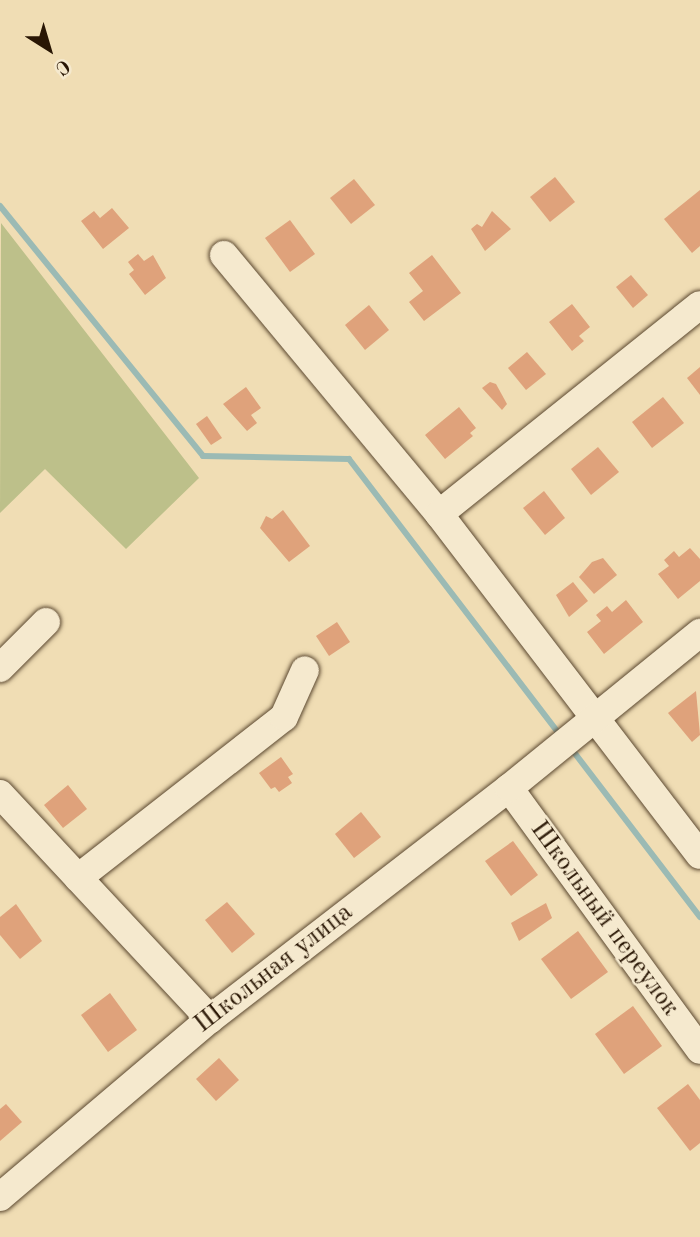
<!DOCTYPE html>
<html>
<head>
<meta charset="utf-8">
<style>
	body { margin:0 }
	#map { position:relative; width:700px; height:1237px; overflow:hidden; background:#f0ddb4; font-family:"Old Standard TT",serif }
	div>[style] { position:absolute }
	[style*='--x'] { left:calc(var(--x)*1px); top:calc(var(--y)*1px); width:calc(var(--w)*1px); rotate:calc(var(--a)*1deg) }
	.green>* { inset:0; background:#bdc08a }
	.stream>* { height:6px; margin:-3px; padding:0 3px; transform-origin:3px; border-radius:3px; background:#9bbab4 }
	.building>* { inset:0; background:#dfa27b }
	.roads { filter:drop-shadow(0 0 2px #5b4830) drop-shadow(0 0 2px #5b4830) }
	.minor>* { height:28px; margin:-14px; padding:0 14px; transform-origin:14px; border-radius:14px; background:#f5e9ce }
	span { translate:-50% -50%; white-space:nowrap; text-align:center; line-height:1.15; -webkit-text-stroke:5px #f5e9ce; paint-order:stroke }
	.street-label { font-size:26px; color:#291604 }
	.north { position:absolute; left:14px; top:14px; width:70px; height:70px; -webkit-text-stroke:5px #f5e9ce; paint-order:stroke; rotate:143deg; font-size:19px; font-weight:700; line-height:28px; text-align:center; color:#291604 }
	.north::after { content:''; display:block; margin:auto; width:24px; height:32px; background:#291604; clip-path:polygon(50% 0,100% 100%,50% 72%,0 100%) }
</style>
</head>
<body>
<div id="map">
	<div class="green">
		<div style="clip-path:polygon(1px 223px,199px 478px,126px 549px,45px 469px,0 513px)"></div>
	</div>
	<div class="stream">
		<div style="--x:0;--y:206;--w:322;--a:50.9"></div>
		<div style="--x:203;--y:456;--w:146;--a:1.2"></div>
		<div style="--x:349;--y:459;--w:349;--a:52.6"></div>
		<div style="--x:570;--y:747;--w:214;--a:52.6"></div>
	</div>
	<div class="building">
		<div style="clip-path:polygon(555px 177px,575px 202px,550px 222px,530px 197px)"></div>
		<div style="clip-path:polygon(354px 179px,375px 205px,351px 224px,330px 198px)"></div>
		<div style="clip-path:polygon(700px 190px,700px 246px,692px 253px,664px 219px)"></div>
		<div style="clip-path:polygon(112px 208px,129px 228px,103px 249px,81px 221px,94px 211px,100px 218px)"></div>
		<div style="clip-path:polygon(492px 211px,511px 229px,485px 251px,471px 229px,477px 224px,482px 227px)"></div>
		<div style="clip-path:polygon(290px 220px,315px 254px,290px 272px,265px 238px)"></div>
		<div style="clip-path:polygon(138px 254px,144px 261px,153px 255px,166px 278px,145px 295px,129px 274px,134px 270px,128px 262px)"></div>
		<div style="clip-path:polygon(432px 255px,461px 293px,424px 321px,409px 302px,423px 291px,409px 273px)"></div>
		<div style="clip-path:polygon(631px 275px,648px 295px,633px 308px,616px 287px)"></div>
		<div style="clip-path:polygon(572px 304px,590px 327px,579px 336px,584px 341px,572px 351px,549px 322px)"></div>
		<div style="clip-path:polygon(369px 305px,389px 330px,365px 350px,345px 325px)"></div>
		<div style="clip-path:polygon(527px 352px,546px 374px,526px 390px,508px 368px)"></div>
		<div style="clip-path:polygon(700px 367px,700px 395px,687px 378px)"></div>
		<div style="clip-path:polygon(490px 382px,496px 384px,507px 404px,502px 410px,482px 388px)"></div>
		<div style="clip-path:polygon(246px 387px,261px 408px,251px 415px,257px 423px,247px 431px,223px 404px)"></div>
		<div style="clip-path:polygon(663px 397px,684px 423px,652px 448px,632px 422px)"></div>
		<div style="clip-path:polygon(459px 407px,476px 428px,470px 433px,473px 436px,445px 459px,425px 435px)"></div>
		<div style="clip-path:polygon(207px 416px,222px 438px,211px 445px,196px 424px)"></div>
		<div style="clip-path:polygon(598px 447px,619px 472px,591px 495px,571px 469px)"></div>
		<div style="clip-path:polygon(544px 491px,565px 518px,545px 535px,523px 508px)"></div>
		<div style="clip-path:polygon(283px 510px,310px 546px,289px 562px,260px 528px,266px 516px,272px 519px)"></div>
		<div style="clip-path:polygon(690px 548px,700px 559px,700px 581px,678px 599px,658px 574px,669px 566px,664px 560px,674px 551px,679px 557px)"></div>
		<div style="clip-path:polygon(603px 558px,617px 575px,594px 594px,579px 577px,592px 562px)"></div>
		<div style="clip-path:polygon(573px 582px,588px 601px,569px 617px,556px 595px)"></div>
		<div style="clip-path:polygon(626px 600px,643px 622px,604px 654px,587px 632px,601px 621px,596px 615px,607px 606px,612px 612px)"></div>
		<div style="clip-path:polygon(337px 622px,350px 642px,329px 656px,316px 636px)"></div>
		<div style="clip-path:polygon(696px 691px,700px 735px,692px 742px,668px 713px)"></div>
		<div style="clip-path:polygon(281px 757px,293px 774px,288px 777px,292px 783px,279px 792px,275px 787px,271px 789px,259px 773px)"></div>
		<div style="clip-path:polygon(68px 785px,87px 809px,63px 828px,44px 805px)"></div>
		<div style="clip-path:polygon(361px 812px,381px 837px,354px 858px,335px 834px)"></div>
		<div style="clip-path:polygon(513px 841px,538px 875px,511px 896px,485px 861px)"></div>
		<div style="clip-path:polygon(227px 902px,255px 934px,232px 953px,205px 920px)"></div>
		<div style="clip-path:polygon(546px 903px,552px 918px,519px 941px,511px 923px)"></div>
		<div style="clip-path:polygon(16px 904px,42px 941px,20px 959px,0 935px,0 917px)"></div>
		<div style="clip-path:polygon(578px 931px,608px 972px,571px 999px,541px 959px)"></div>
		<div style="clip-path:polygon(110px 993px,137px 1030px,108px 1052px,81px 1015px)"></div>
		<div style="clip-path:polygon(633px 1006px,662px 1046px,624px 1074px,595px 1034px)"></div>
		<div style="clip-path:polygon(219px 1058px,239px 1080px,216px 1101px,196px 1079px)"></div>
		<div style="clip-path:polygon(688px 1084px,700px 1100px,700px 1143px,690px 1151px,657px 1108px)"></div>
		<div style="clip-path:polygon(6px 1104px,22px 1122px,0 1141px,0 1109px)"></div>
	</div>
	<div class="roads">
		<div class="minor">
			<div style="--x:224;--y:255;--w:337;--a:50.3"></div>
			<div style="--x:439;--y:514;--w:429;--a:52.6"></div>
			<div style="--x:439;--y:514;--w:334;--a:-38.7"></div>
			<div style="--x:0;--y:668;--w:65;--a:-45"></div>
			<div style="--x:509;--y:788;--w:324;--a:53.9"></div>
			<div style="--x:0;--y:794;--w:308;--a:47"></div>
			<div style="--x:78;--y:878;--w:261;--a:-38"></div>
			<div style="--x:284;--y:717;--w:51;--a:-65.9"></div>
			<div style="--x:0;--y:1197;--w:275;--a:-40.3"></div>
			<div style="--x:210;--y:1019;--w:378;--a:-37.7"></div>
			<div style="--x:509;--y:788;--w:246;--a:-39.1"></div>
		</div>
	</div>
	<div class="street-label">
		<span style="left:604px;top:919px;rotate:54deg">Школьный переулок</span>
		<span style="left:274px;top:969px;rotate:-38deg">Школьная улица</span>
	</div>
	<div class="north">С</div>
</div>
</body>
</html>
